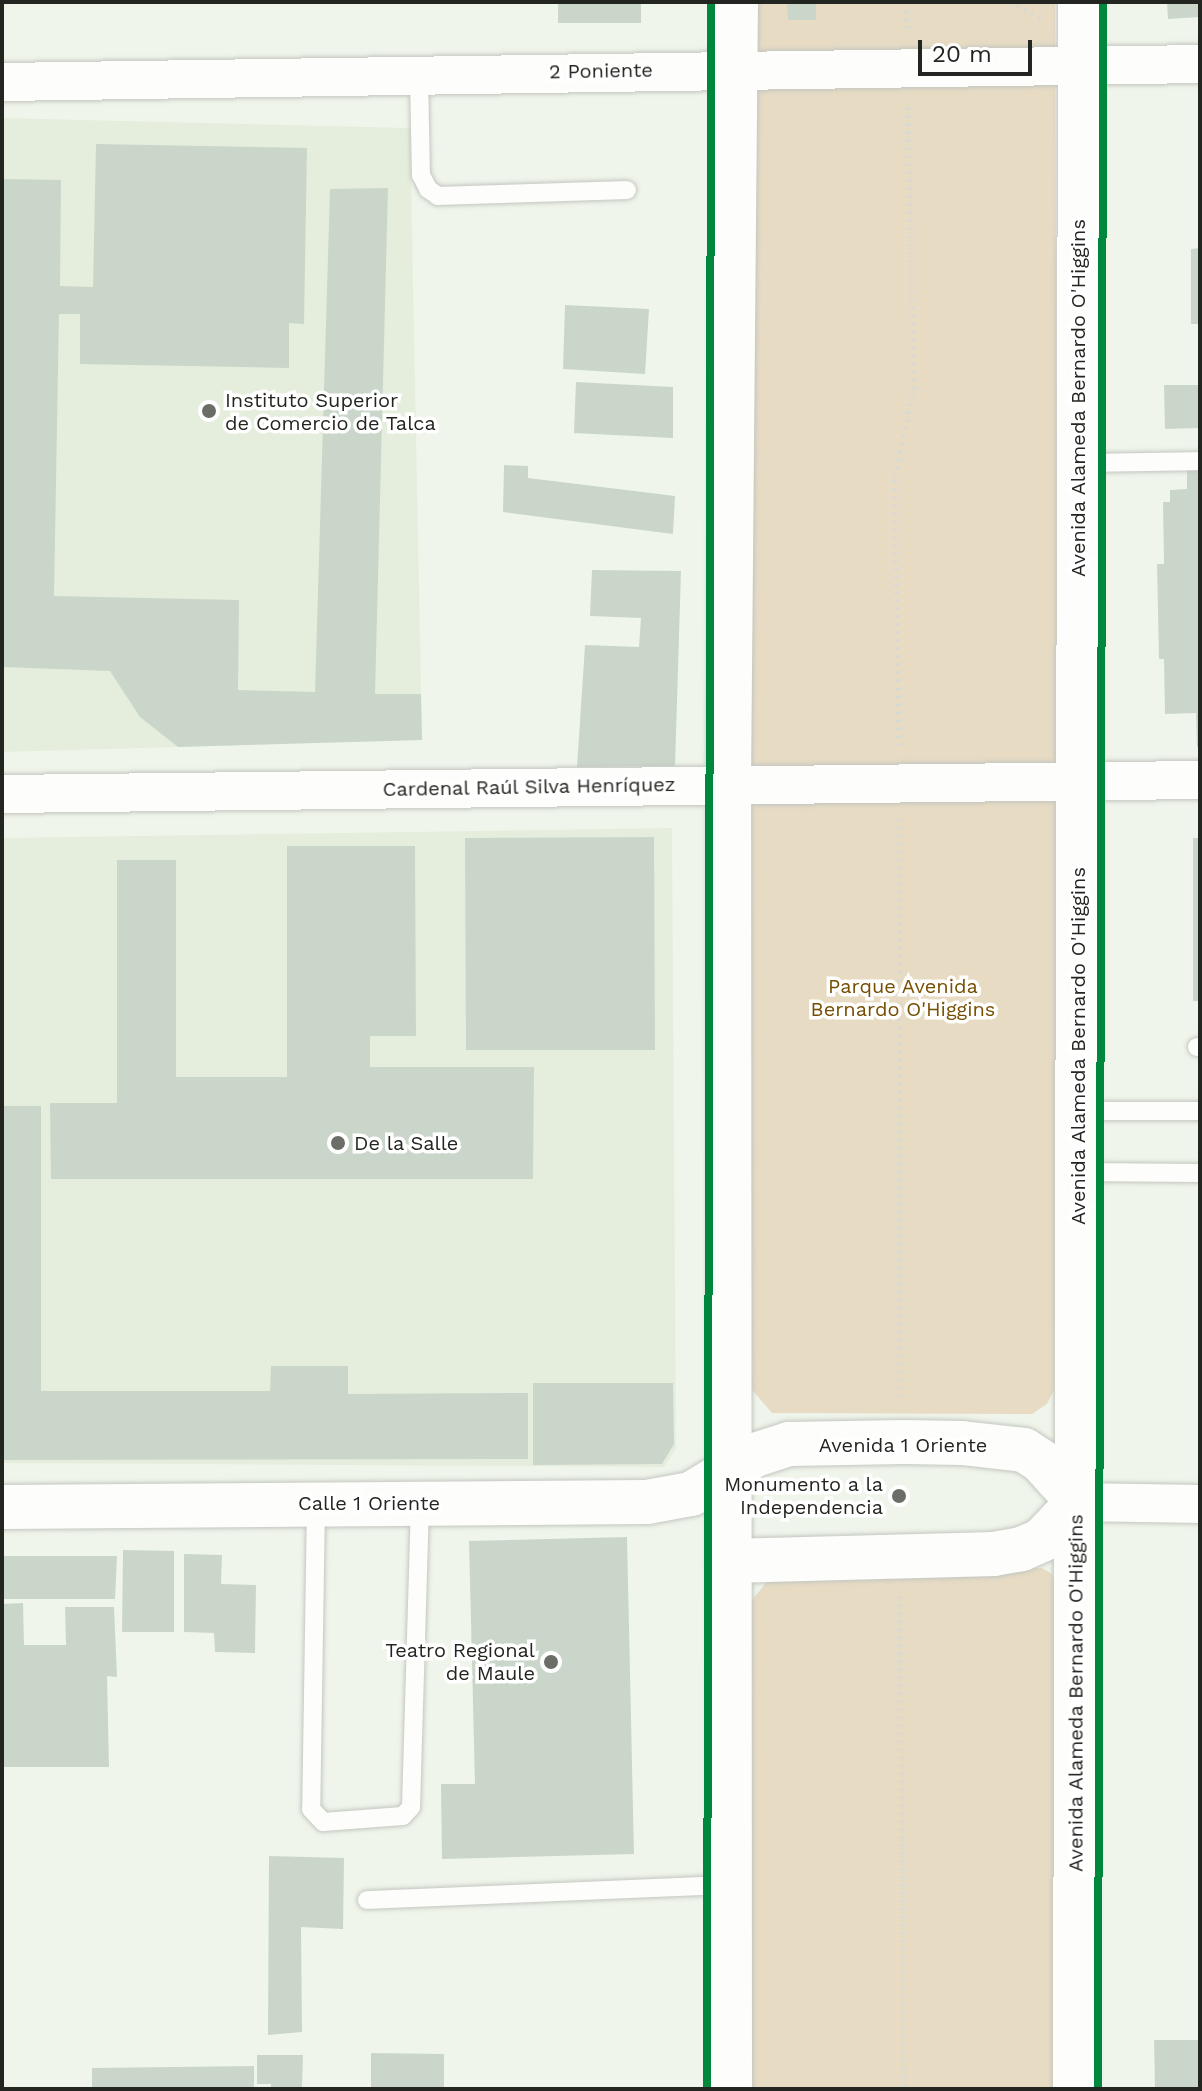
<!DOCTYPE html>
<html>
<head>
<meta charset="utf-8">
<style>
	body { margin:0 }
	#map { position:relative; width:1202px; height:2091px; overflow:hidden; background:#f0f5eb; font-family:"Work Sans",sans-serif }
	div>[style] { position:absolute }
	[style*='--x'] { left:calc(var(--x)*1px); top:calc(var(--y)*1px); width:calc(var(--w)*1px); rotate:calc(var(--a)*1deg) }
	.built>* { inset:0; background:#e5eedc }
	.green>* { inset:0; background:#e7dbc4 }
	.building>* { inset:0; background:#cbd6cb }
	.path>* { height:5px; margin-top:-2.5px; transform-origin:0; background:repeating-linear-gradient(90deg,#d7d9d6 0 2px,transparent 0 8px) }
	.roads { filter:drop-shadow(0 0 2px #c3c7c0) drop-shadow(0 0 2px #c3c7c0) }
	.service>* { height:18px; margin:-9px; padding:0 9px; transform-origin:9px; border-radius:9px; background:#fdfefc }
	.minor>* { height:38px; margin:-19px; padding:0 19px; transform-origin:19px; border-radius:19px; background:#fdfefc }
	.secondary>* { height:44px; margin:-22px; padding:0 22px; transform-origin:22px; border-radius:22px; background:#fdfefc }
	.primary>* { height:44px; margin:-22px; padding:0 22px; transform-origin:22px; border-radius:22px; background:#fdfefc }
	.cycleway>* { height:8px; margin:-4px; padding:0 4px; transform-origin:4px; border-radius:4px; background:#00873e }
	.dots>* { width:22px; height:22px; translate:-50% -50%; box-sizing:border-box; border:4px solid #fff; border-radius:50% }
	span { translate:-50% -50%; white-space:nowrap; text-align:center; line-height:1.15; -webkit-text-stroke:7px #fff; paint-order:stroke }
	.street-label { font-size:20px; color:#232620 }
	.poi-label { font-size:20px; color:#232620 }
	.left { translate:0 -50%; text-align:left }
	.right { translate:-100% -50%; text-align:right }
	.park-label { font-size:20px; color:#754e00 }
	.frame { position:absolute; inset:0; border:4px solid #232620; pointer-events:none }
	.scale { position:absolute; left:918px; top:40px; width:114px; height:36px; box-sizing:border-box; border:4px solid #232620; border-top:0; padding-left:10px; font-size:24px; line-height:28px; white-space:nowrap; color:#232620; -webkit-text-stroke:6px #fff; paint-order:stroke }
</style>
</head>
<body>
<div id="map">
	<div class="built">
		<div style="clip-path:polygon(2px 118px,410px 128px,422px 740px,2px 752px)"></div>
		<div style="clip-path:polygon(672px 828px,676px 1448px,664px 1467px,2px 1463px,2px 838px)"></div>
	</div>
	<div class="green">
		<div style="clip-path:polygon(751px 2px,1055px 2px,1058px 999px,1054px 1390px,1047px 1404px,1032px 1414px,772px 1413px,746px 1383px)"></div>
		<div style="clip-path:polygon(1042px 1568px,1052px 1574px,1055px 1586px,1055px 2089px,748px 2089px,747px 1606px,769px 1579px)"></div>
	</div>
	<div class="building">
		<div style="clip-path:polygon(558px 2px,641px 2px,641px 23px,558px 23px)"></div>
		<div style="clip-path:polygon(787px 2px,816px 2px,816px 20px,788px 20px)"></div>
		<div style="clip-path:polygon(1167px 2px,1200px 2px,1200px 17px,1168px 19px)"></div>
		<div style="clip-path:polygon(96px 144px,307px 148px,304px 324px,289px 323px,289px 368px,80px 364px,80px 314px,59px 314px,54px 596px,239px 600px,238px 690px,315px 692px,330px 189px,388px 188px,375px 694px,421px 694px,422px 740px,178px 747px,140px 717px,110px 671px,2px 667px,2px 179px,61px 180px,60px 286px,93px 287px)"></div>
		<div style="clip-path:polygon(1200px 248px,1200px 324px,1191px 324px,1191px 249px)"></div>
		<div style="clip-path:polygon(565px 305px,649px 309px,645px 374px,563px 369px)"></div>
		<div style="clip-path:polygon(576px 382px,673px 387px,673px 438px,574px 433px)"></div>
		<div style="clip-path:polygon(1164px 385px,1200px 385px,1200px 428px,1165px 429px)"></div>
		<div style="clip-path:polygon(504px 465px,528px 466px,528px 478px,675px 496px,673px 534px,503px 512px)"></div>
		<div style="clip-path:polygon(1187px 467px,1200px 467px,1200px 747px,1197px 747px,1196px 713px,1165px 714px,1164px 659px,1159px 659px,1157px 564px,1164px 564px,1163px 502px,1170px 502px,1170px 490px,1187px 489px)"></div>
		<div style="clip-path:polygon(592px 570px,681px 571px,675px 766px,577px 767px,585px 645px,639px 647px,641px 618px,590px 616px)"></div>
		<div style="clip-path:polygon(654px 837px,655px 1050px,466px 1050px,465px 838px)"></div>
		<div style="clip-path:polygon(1193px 838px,1200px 838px,1200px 1001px,1193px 1001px)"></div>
		<div style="clip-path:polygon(287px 846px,415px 846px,416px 1036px,370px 1036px,370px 1067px,534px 1067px,533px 1179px,51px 1179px,50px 1103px,117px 1103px,117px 860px,176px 860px,176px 1077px,287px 1077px)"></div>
		<div style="clip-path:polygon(2px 1106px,41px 1106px,41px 1391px,270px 1391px,271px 1366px,348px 1366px,348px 1394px,528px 1393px,528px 1459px,2px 1460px)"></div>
		<div style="clip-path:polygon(533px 1383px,673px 1383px,674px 1444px,662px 1464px,533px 1465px)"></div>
		<div style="clip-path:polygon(627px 1537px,634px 1854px,442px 1859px,441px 1784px,475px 1784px,469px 1541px)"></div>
		<div style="clip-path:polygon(123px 1550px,174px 1551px,174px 1632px,122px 1632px)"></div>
		<div style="clip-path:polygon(184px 1554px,222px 1555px,221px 1584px,256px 1585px,255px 1653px,215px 1652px,214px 1633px,184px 1632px)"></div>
		<div style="clip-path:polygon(2px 1556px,117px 1556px,115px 1599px,2px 1599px)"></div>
		<div style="clip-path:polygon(23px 1603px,24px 1645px,66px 1645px,65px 1607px,114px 1607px,117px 1677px,107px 1676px,109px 1767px,2px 1767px,2px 1604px)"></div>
		<div style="clip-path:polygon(269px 1856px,344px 1858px,343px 1929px,301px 1927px,302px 2032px,268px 2035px)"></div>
		<div style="clip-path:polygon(1154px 2040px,1200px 2040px,1200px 2089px,1155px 2089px)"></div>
		<div style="clip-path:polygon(371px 2053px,444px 2054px,444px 2089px,371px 2089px)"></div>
		<div style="clip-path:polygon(257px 2055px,303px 2055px,302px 2089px,271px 2089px,271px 2084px,257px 2084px)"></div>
		<div style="clip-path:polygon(254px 2066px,254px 2089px,92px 2089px,92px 2068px)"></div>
	</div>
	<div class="path">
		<div style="--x:906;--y:2;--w:30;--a:88"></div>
		<div style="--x:1010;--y:2;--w:35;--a:27"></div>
		<div style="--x:899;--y:745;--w:269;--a:-90.9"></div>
		<div style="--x:895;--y:476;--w:89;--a:-77.7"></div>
		<div style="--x:914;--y:389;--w:283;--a:-91.2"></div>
		<div style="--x:899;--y:819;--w:582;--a:89.8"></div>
		<div style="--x:900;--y:1596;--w:493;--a:89.5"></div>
	</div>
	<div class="roads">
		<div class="service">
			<div style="--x:419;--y:74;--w:101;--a:88.9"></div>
			<div style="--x:421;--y:175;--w:16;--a:63"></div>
			<div style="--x:428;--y:189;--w:12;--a:35"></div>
			<div style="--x:438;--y:196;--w:189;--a:-1.8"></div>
			<div style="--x:1077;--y:463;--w:123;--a:-0.9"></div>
			<div style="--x:1197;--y:1047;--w:3;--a:0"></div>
			<div style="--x:1078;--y:1111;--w:122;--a:0"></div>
			<div style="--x:1079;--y:1172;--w:121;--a:0.5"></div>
			<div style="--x:316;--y:1504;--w:305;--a:90.9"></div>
			<div style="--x:311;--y:1809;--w:18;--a:47"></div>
			<div style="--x:323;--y:1822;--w:80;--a:-4.3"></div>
			<div style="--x:403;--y:1816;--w:12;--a:-48"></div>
			<div style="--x:411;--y:1807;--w:304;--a:-88.3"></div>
			<div style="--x:367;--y:1900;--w:362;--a:-2.4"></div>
		</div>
		<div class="minor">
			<div style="--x:2;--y:82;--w:1198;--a:-0.86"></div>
			<div style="--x:2;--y:794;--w:1198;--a:-0.67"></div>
			<div style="--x:1078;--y:1502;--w:122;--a:0.9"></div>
		</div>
		<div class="secondary">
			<div style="--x:2;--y:1507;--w:645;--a:-0.44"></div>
			<div style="--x:647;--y:1502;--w:45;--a:-10.3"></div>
			<div style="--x:691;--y:1494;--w:75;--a:-31.4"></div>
			<div style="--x:755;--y:1455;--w:36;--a:-18"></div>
			<div style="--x:789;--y:1444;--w:115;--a:-1"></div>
			<div style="--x:904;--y:1442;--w:58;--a:1"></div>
			<div style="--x:962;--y:1443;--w:62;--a:6.4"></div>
			<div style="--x:1024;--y:1450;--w:20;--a:33"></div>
			<div style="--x:1041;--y:1461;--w:55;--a:47.9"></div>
			<div style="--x:1078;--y:1502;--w:52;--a:133.5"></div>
			<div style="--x:1042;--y:1540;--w:22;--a:156"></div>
			<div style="--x:1022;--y:1549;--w:27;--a:170"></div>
			<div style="--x:995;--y:1554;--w:266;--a:178.5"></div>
		</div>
		<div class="primary">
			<div style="--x:730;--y:2089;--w:1305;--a:-90.04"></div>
			<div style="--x:729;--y:784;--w:782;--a:-89.49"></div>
			<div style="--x:1075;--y:2089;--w:2087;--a:-89.86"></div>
		</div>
	</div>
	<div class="cycleway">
		<div style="--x:707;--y:2089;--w:2087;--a:-89.89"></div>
		<div style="--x:1098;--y:2089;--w:2087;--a:-89.86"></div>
	</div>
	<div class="dots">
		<div style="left:209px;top:411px;background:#6b6e67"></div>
		<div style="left:338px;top:1143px;background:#6b6e67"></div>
		<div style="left:899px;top:1496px;background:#6b6e67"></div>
		<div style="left:551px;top:1662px;background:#6b6e67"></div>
	</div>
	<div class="street-label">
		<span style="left:601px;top:71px;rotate:-1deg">2 Poniente</span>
		<span style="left:1078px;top:398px;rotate:-90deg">Avenida Alameda Bernardo O'Higgins</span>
		<span style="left:529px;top:787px;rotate:-1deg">Cardenal Raúl Silva Henríquez</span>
		<span style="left:1078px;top:1046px;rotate:-90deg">Avenida Alameda Bernardo O'Higgins</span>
		<span style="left:903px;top:1445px">Avenida 1 Oriente</span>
		<span style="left:369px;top:1503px">Calle 1 Oriente</span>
		<span style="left:1076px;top:1693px;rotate:-90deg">Avenida Alameda Bernardo O'Higgins</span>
	</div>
	<div class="poi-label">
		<span class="left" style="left:225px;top:412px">Instituto Superior<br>de Comercio de Talca</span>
		<span class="left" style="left:354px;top:1143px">De la Salle</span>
		<span class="right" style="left:883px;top:1496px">Monumento a la<br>Independencia</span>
		<span class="right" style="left:535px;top:1662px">Teatro Regional<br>de Maule</span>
	</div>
	<div class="park-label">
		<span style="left:903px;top:998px">Parque Avenida<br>Bernardo O'Higgins</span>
	</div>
	<div class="frame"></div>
	<div class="scale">20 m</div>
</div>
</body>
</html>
